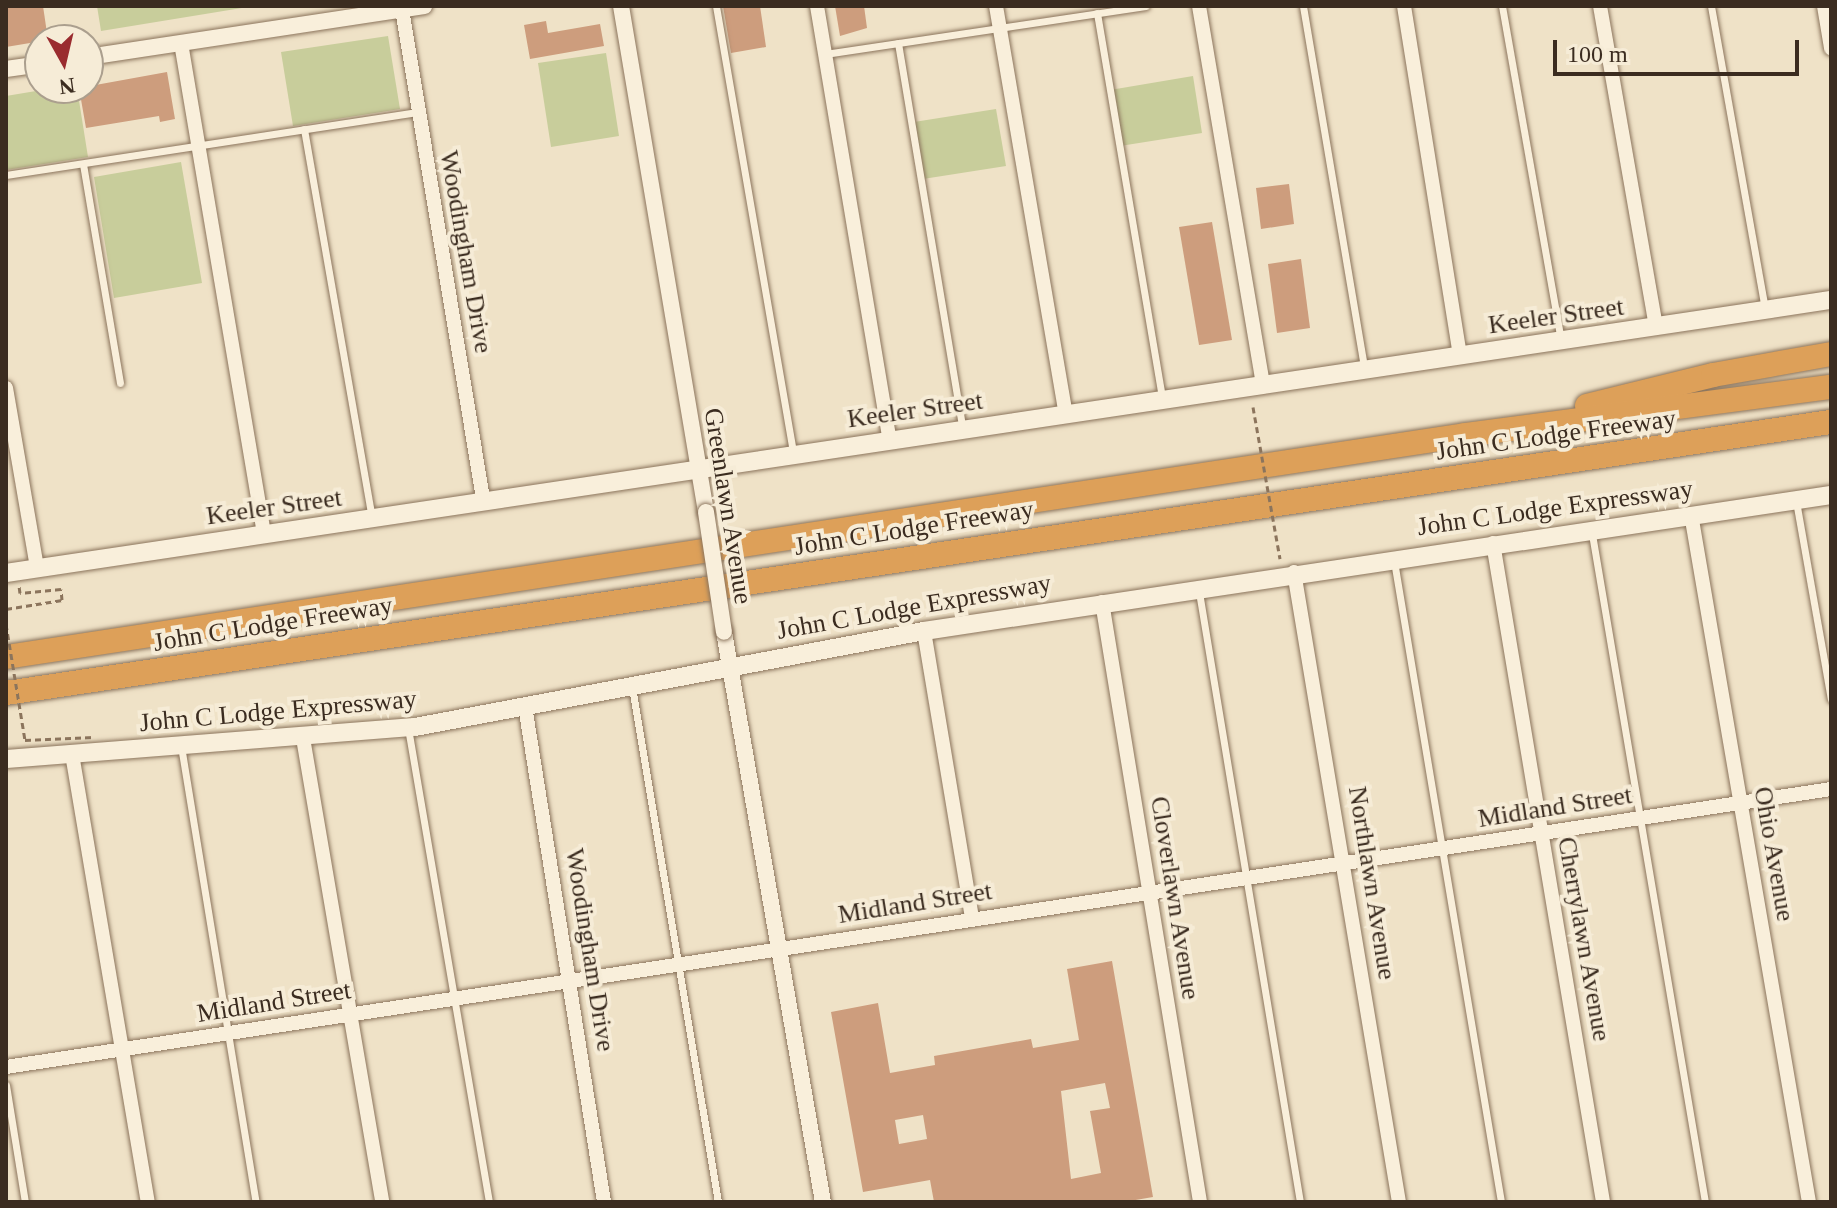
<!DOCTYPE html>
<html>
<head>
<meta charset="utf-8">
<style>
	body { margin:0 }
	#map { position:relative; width:1837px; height:1208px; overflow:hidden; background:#efe2c7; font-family:"Times New Roman",serif }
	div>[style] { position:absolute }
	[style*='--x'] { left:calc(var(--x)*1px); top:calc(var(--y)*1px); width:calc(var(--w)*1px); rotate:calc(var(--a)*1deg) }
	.green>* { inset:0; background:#c8cd9b }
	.building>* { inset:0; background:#cd9d7d }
	.path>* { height:3px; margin-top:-1.5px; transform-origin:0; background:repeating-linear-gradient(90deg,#8b745c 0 6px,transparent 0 10px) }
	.roads { filter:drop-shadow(0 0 2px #8b745c) drop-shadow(0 0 2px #8b745c) }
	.service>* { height:7px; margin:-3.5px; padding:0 3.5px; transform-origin:3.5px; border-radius:3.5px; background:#f9efdb }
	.minor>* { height:14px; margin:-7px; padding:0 7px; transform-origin:7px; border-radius:7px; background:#f9efdb }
	.tertiary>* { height:16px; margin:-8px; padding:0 8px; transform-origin:8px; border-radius:8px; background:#f9efdb }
	.secondary>* { height:18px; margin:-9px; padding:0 9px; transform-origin:9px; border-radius:9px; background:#f9efdb }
	.motorway>* { height:24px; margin:-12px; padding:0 12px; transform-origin:12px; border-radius:12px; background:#dda059 }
	.path-bridge>* { height:3px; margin-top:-1.5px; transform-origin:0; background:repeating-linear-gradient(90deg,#8b745c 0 6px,transparent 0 10px) }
	.bridges { filter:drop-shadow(0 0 2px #8b745c) drop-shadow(0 0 2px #8b745c) }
	.tertiary-bridge>* { height:16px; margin:-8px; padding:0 8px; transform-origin:8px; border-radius:8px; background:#f9efdb }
	span { translate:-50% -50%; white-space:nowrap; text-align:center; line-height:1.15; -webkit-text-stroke:8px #f6ecd7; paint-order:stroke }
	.street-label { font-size:26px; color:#3b2c20 }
	.frame { position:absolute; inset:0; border:8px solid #3b2c20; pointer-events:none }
	.north { position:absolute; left:24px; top:24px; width:80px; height:80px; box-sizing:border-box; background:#f6ecd7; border:2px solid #ab9f8e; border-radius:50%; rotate:172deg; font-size:22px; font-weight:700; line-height:32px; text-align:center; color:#3b2c20 }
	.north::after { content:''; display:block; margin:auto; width:28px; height:36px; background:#9a2c2f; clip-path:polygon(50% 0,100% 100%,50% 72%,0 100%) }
	.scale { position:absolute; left:1553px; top:40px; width:246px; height:36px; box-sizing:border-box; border:4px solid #3b2c20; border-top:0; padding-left:10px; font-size:24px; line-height:28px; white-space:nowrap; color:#3b2c20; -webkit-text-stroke:6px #f6ecd7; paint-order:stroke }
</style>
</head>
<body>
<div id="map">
	<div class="green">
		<div style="clip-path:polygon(97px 6px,254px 6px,101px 31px)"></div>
		<div style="clip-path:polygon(388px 36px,400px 109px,293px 126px,281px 52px)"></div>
		<div style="clip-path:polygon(606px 53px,619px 136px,551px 147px,538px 63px)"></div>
		<div style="clip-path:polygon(1193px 76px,1202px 133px,1120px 146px,1110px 90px)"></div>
		<div style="clip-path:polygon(54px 88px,77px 88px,88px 157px,6px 170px,6px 96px)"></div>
		<div style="clip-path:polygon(996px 109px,1006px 166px,923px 179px,914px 122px)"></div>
		<div style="clip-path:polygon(181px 162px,202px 283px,114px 298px,94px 177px)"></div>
	</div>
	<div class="building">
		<div style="clip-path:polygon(6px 6px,43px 6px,48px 40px,6px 47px)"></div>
		<div style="clip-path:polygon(723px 6px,760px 6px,766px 47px,731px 53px)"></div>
		<div style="clip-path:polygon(835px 6px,864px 6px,867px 28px,840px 36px)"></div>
		<div style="clip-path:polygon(546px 21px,548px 33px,600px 24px,604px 46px,530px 59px,524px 25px)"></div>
		<div style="clip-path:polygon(167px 72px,175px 119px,160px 122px,159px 116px,86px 128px,79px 88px)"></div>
		<div style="clip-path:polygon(1289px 184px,1294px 224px,1261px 229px,1256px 188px)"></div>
		<div style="clip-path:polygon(1212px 222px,1232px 340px,1199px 345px,1179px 227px)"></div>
		<div style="clip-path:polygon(1301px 259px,1310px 328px,1277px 333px,1268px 264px)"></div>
		<div style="clip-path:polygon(evenodd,1112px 961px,1153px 1197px,1124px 1202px,934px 1202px,930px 1180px,863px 1192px,831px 1012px,878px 1003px,890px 1073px,935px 1065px,934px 1056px,1031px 1039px,1033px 1048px,1079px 1040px,1067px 969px,1112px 961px,1105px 1083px,1110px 1108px,1090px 1111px,1101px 1173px,1071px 1179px,1061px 1091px,1105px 1083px,1112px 961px,923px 1115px,927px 1139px,899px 1144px,895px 1120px,923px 1115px)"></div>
	</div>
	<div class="path">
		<div style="--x:6;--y:609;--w:57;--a:-9.1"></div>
		<div style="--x:62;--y:600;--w:11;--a:-95"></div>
		<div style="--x:61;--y:589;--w:41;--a:174.4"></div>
		<div style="--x:20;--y:593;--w:7;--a:-98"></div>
	</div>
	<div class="roads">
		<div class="service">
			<div style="--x:716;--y:6;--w:454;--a:80.2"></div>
			<div style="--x:1303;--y:6;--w:366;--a:80.4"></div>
			<div style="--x:1502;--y:6;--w:338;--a:80"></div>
			<div style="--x:1711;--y:6;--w:307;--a:79.9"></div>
			<div style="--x:1097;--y:13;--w:389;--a:80.4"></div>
			<div style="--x:898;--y:43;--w:389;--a:80.5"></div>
			<div style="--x:825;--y:54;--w:324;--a:-8.5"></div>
			<div style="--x:304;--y:129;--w:394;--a:80.1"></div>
			<div style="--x:83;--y:164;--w:222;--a:80.4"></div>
			<div style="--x:6;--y:175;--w:416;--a:-8.7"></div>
			<div style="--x:1796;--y:501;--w:201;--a:80"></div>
			<div style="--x:1592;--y:534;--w:677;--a:80.4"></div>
			<div style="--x:1394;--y:561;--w:650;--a:80.52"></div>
			<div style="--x:1199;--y:592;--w:618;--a:80.6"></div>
			<div style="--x:632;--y:687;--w:522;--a:80.52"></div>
			<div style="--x:408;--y:728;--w:481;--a:80.3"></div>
			<div style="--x:181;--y:746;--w:462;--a:80.7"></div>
			<div style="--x:6;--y:1085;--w:119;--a:80.8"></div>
		</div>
		<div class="minor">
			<div style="--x:817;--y:6;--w:440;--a:80.5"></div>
			<div style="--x:996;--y:6;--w:414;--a:80.3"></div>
			<div style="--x:1199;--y:6;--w:383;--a:80.4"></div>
			<div style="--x:1404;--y:6;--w:354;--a:80.9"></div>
			<div style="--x:1600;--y:6;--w:326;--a:80.1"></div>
			<div style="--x:1824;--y:6;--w:43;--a:80.5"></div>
			<div style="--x:402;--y:9;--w:500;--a:80.6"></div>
			<div style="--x:181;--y:43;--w:498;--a:80.4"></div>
			<div style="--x:6;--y:388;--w:183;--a:80.2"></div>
			<div style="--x:1691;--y:514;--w:698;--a:80.27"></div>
			<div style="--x:1493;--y:543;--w:668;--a:80.52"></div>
			<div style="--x:1294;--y:572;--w:639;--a:80.54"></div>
			<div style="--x:1102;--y:602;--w:608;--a:80.72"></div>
			<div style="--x:924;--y:631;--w:292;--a:80.5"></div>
			<div style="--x:525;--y:706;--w:502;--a:80.95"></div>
			<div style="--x:303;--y:738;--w:471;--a:80.3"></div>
			<div style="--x:72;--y:754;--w:454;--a:80.4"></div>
			<div style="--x:6;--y:1067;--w:1846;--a:-8.66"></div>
		</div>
		<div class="tertiary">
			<div style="--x:621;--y:6;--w:513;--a:80.46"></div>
			<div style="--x:88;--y:57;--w:340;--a:-8.6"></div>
			<div style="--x:6;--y:69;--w:34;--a:-8"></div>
			<div style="--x:724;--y:632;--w:579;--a:80.15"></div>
		</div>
		<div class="secondary">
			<div style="--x:6;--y:573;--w:1845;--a:-8.51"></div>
			<div style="--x:6;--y:759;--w:410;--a:-4.5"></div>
			<div style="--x:415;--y:727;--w:518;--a:-10.68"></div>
			<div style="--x:924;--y:631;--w:917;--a:-8.53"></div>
		</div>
		<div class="motorway">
			<div style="--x:1587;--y:406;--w:130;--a:-13.8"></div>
			<div style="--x:1713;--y:375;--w:120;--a:-10.1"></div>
			<div style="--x:6;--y:657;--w:1476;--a:-8.65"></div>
			<div style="--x:1465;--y:435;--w:369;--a:-7.5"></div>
			<div style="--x:6;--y:693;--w:1845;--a:-8.45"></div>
		</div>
	</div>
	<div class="path-bridge">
		<div style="--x:1253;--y:407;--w:154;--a:79.9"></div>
		<div style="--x:6;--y:624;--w:118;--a:80.7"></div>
		<div style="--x:25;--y:740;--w:69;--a:-2.5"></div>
	</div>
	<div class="bridges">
		<div class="tertiary-bridge">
			<div style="--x:706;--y:512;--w:121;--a:81.5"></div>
		</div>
	</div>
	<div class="street-label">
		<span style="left:466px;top:252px;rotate:80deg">Woodingham Drive</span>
		<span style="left:1556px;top:316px;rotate:-8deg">Keeler Street</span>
		<span style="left:915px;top:410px;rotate:-8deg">Keeler Street</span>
		<span style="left:1556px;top:435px;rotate:-8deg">John C Lodge Freeway</span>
		<span style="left:728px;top:506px;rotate:81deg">Greenlawn Avenue</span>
		<span style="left:274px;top:507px;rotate:-8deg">Keeler Street</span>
		<span style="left:1555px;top:508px;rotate:-8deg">John C Lodge Expressway</span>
		<span style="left:914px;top:528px;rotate:-9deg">John C Lodge Freeway</span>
		<span style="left:914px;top:607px;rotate:-10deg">John C Lodge Expressway</span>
		<span style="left:273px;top:624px;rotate:-9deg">John C Lodge Freeway</span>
		<span style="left:278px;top:711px;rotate:-5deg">John C Lodge Expressway</span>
		<span style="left:1555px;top:807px;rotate:-9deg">Midland Street</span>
		<span style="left:1774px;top:854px;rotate:80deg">Ohio Avenue</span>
		<span style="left:1372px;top:883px;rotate:81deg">Northlawn Avenue</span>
		<span style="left:1175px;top:898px;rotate:81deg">Cloverlawn Avenue</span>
		<span style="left:915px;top:903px;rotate:-9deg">Midland Street</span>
		<span style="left:1584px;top:939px;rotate:80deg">Cherrylawn Avenue</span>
		<span style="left:590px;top:950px;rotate:81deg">Woodingham Drive</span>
		<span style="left:274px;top:1002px;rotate:-9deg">Midland Street</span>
	</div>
	<div class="frame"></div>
	<div class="north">N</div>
	<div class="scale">100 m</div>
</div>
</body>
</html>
